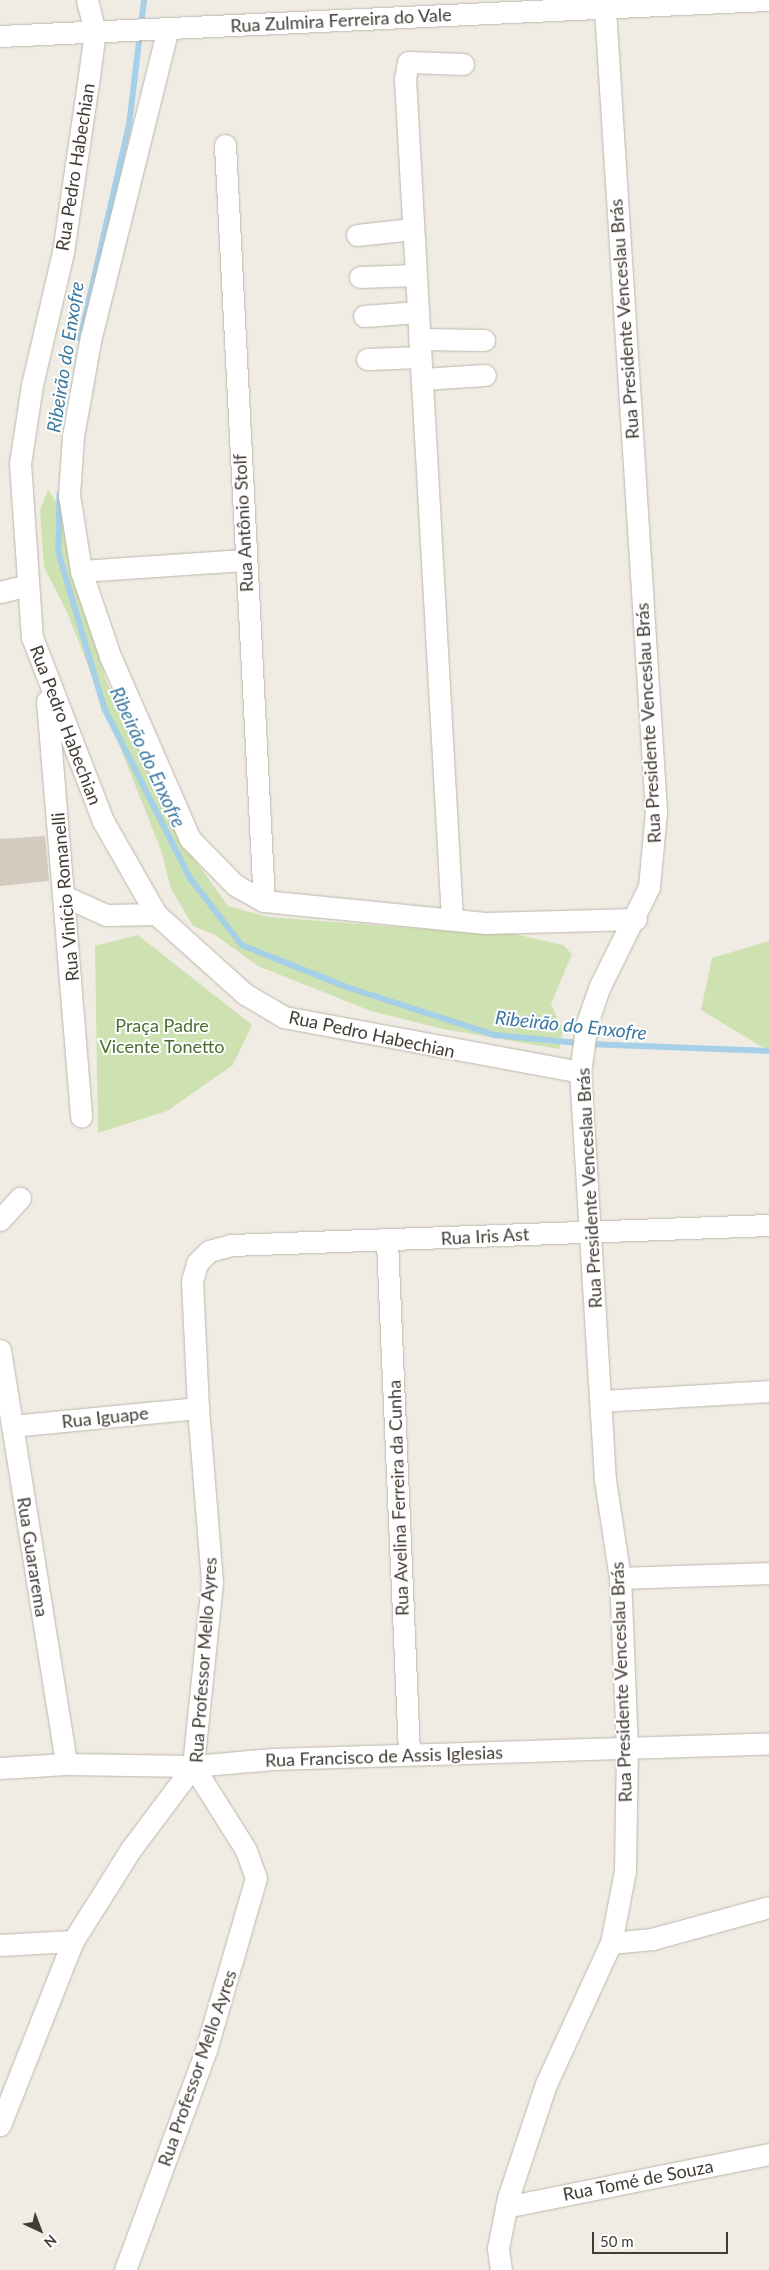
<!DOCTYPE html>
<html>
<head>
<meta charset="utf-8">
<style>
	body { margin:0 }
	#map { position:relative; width:769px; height:2270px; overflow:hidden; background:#f0ece4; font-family:Lato,sans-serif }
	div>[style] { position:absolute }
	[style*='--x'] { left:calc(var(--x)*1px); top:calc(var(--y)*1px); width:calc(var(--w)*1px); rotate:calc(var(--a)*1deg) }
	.green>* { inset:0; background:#cde1b1 }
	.stream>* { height:5.5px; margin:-2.75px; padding:0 2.75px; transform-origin:2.75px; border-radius:2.75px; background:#a6cfe8 }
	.building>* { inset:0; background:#d4cabe }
	.roads { filter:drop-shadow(0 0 1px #bdb6ab) drop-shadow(0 0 1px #bdb6ab) }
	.minor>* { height:21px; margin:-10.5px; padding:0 10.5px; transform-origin:10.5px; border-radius:10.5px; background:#fff }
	span { translate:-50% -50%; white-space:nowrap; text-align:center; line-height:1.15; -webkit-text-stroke:4px #fff; paint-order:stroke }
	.street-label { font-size:18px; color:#423c35 }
	.park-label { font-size:18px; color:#486d2f }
	.water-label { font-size:19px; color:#3979a2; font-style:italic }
	.north { position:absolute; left:15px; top:2205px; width:50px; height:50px; -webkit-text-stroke:4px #fff; paint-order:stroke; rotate:137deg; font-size:14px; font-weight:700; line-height:20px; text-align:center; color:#423c35 }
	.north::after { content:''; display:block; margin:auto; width:18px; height:22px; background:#423c35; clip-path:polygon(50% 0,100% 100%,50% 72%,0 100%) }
	.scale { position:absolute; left:592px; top:2232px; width:136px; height:22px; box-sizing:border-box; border:2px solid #423c35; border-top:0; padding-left:6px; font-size:15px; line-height:18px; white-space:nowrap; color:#423c35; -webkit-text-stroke:4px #fff; paint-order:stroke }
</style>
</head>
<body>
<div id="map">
	<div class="green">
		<div style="clip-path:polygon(48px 490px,67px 518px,74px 570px,106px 680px,183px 843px,228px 906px,268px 917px,475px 933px,492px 929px,563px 945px,572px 954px,551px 1004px,563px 1031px,559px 1049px,443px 1029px,371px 1011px,258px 966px,215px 935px,193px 926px,171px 889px,162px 853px,67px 612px,44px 567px,40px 510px)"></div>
		<div style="clip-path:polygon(138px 935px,252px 1025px,233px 1065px,167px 1111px,98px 1133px,95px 946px)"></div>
		<div style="clip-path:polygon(769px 941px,769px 1051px,701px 1010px,712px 958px)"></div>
	</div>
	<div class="stream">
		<div style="--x:141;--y:25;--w:25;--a:-83"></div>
		<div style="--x:80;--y:339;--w:220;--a:-77.1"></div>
		<div style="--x:129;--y:125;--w:92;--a:-83.1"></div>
		<div style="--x:60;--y:494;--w:59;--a:91"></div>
		<div style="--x:59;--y:553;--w:163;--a:73.6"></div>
		<div style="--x:105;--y:709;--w:191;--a:63.2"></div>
		<div style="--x:191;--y:879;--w:83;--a:52.3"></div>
		<div style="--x:242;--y:945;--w:113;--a:21.8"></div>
		<div style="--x:347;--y:987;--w:156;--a:18"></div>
		<div style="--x:495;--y:1035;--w:84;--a:5.4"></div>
		<div style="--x:588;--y:1044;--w:181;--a:2.2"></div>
	</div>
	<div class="building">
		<div style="clip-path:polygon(45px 836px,49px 881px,0 886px,0 839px)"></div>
	</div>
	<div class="roads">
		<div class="minor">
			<div style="--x:87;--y:0;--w:32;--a:76"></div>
			<div style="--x:95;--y:31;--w:45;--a:97.6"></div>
			<div style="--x:89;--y:76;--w:178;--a:98.4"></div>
			<div style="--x:63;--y:252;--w:137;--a:103.1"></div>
			<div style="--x:32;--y:385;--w:79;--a:98.7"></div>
			<div style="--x:20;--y:463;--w:174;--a:86.1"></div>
			<div style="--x:32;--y:637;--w:197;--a:68.9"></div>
			<div style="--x:103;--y:821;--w:107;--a:60.3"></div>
			<div style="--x:156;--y:914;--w:120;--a:42"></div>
			<div style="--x:245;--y:994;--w:45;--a:30.5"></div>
			<div style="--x:284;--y:1017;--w:301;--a:10.5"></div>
			<div style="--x:168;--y:28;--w:317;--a:104"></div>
			<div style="--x:91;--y:336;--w:102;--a:100.2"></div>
			<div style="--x:73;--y:436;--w:59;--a:93.9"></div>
			<div style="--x:69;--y:495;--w:77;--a:81"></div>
			<div style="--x:81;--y:571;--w:90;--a:71.2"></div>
			<div style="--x:110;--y:656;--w:200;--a:66.4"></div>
			<div style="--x:190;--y:839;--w:64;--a:45.6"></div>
			<div style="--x:235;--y:885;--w:33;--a:29"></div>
			<div style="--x:264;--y:901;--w:222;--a:5.7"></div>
			<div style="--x:485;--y:923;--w:151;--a:-1.5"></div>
			<div style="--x:0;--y:36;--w:768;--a:-2.69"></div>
			<div style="--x:225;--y:145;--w:757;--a:87.05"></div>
			<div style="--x:357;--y:235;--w:56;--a:-6.1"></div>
			<div style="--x:360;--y:277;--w:56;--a:-2"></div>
			<div style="--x:364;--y:316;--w:54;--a:-4.2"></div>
			<div style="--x:419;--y:339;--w:65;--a:0.9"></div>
			<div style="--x:367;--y:359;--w:53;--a:-2.2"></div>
			<div style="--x:422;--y:379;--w:63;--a:-3.6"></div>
			<div style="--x:81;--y:571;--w:163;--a:-3.9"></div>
			<div style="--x:0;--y:592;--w:29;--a:-14"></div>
			<div style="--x:47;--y:701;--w:417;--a:85.3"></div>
			<div style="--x:66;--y:897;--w:44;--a:24.2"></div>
			<div style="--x:106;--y:915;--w:50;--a:-1.1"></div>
			<div style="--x:452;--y:919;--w:841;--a:-93.2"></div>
			<div style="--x:405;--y:79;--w:17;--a:-80"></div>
			<div style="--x:408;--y:62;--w:55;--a:2.1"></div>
			<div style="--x:0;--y:1220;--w:30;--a:-48"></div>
			<div style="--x:387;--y:1241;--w:513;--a:87.54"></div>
			<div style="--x:0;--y:1350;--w:419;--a:80.9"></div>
			<div style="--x:601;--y:1401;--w:168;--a:-3.4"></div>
			<div style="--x:12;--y:1426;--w:187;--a:-5.5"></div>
			<div style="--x:620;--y:1578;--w:149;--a:-1.9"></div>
			<div style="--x:0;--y:1768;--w:66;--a:-3.5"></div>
			<div style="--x:66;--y:1764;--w:127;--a:0.9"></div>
			<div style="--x:193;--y:1766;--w:80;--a:-5"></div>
			<div style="--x:273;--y:1759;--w:496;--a:-1.8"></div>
			<div style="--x:611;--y:1943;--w:41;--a:-5.6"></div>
			<div style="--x:652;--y:1939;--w:121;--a:-15.3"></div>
			<div style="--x:0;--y:1945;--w:73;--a:-3.1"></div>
			<div style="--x:0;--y:2125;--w:198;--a:-68.4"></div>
			<div style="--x:73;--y:1941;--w:109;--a:-57.8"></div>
			<div style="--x:131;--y:1849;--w:104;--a:-53.2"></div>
			<div style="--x:506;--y:2207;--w:268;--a:-11.4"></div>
			<div style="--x:125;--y:2270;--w:234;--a:-69.8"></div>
			<div style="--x:206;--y:2050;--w:179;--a:-73.8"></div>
			<div style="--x:256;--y:1878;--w:30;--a:-110"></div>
			<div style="--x:246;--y:1850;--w:99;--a:-122.2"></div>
			<div style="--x:193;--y:1766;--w:185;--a:-84.1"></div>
			<div style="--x:212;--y:1582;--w:175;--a:-94.6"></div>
			<div style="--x:198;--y:1408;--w:127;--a:-92.7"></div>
			<div style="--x:192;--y:1281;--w:19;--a:-74"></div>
			<div style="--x:197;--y:1263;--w:17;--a:-45"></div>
			<div style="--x:209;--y:1251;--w:23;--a:-15"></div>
			<div style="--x:231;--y:1245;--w:538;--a:-2.13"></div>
			<div style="--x:501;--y:2270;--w:22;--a:-98"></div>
			<div style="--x:498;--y:2248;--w:51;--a:-78.7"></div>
			<div style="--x:508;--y:2198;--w:120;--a:-71.6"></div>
			<div style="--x:546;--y:2084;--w:155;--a:-65.3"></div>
			<div style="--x:611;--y:1943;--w:73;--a:-79"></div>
			<div style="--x:625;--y:1871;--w:122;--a:-89.1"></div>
			<div style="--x:627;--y:1749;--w:171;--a:-92.3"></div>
			<div style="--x:620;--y:1578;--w:99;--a:-98.7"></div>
			<div style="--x:605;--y:1480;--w:409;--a:-93.5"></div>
			<div style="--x:580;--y:1072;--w:49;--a:-81.9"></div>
			<div style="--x:587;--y:1023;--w:37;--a:-71"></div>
			<div style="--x:599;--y:988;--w:113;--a:-63.7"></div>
			<div style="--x:649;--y:887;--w:76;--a:-84.7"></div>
			<div style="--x:656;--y:811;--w:804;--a:-93.64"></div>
		</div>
	</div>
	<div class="street-label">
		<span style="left:341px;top:20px;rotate:-3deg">Rua Zulmira Ferreira do Vale</span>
		<span style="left:75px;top:167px;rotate:-81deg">Rua Pedro Habechian</span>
		<span style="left:624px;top:319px;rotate:-94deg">Rua Presidente Venceslau Brás</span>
		<span style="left:243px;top:523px;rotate:-93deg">Rua Antônio Stolf</span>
		<span style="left:648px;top:723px;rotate:-93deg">Rua Presidente Venceslau Brás</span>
		<span style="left:66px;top:725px;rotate:69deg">Rua Pedro Habechian</span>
		<span style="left:65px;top:897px;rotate:-95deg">Rua Vinício Romanelli</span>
		<span style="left:372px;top:1034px;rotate:12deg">Rua Pedro Habechian</span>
		<span style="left:589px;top:1188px;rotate:-93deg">Rua Presidente Venceslau Brás</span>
		<span style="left:485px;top:1236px;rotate:-3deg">Rua Iris Ast</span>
		<span style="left:105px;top:1417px;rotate:-6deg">Rua Iguape</span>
		<span style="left:398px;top:1498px;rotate:-92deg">Rua Avelina Ferreira da Cunha</span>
		<span style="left:33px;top:1557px;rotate:81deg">Rua Guararema</span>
		<span style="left:203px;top:1660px;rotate:-86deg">Rua Professor Mello Ayres</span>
		<span style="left:621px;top:1682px;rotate:-92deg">Rua Presidente Venceslau Brás</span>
		<span style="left:384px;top:1756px;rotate:-2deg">Rua Francisco de Assis Iglesias</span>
		<span style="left:197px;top:2068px;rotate:-71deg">Rua Professor Mello Ayres</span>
		<span style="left:638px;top:2180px;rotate:-11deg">Rua Tomé de Souza</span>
	</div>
	<div class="park-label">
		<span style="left:162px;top:1036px">Praça Padre<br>Vicente Tonetto</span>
	</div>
	<div class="water-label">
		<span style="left:65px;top:357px;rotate:-81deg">Ribeirão do Enxofre</span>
		<span style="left:148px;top:757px;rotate:65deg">Ribeirão do Enxofre</span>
		<span style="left:571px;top:1025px;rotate:6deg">Ribeirão do Enxofre</span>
	</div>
	<div class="north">N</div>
	<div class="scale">50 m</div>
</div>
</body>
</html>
